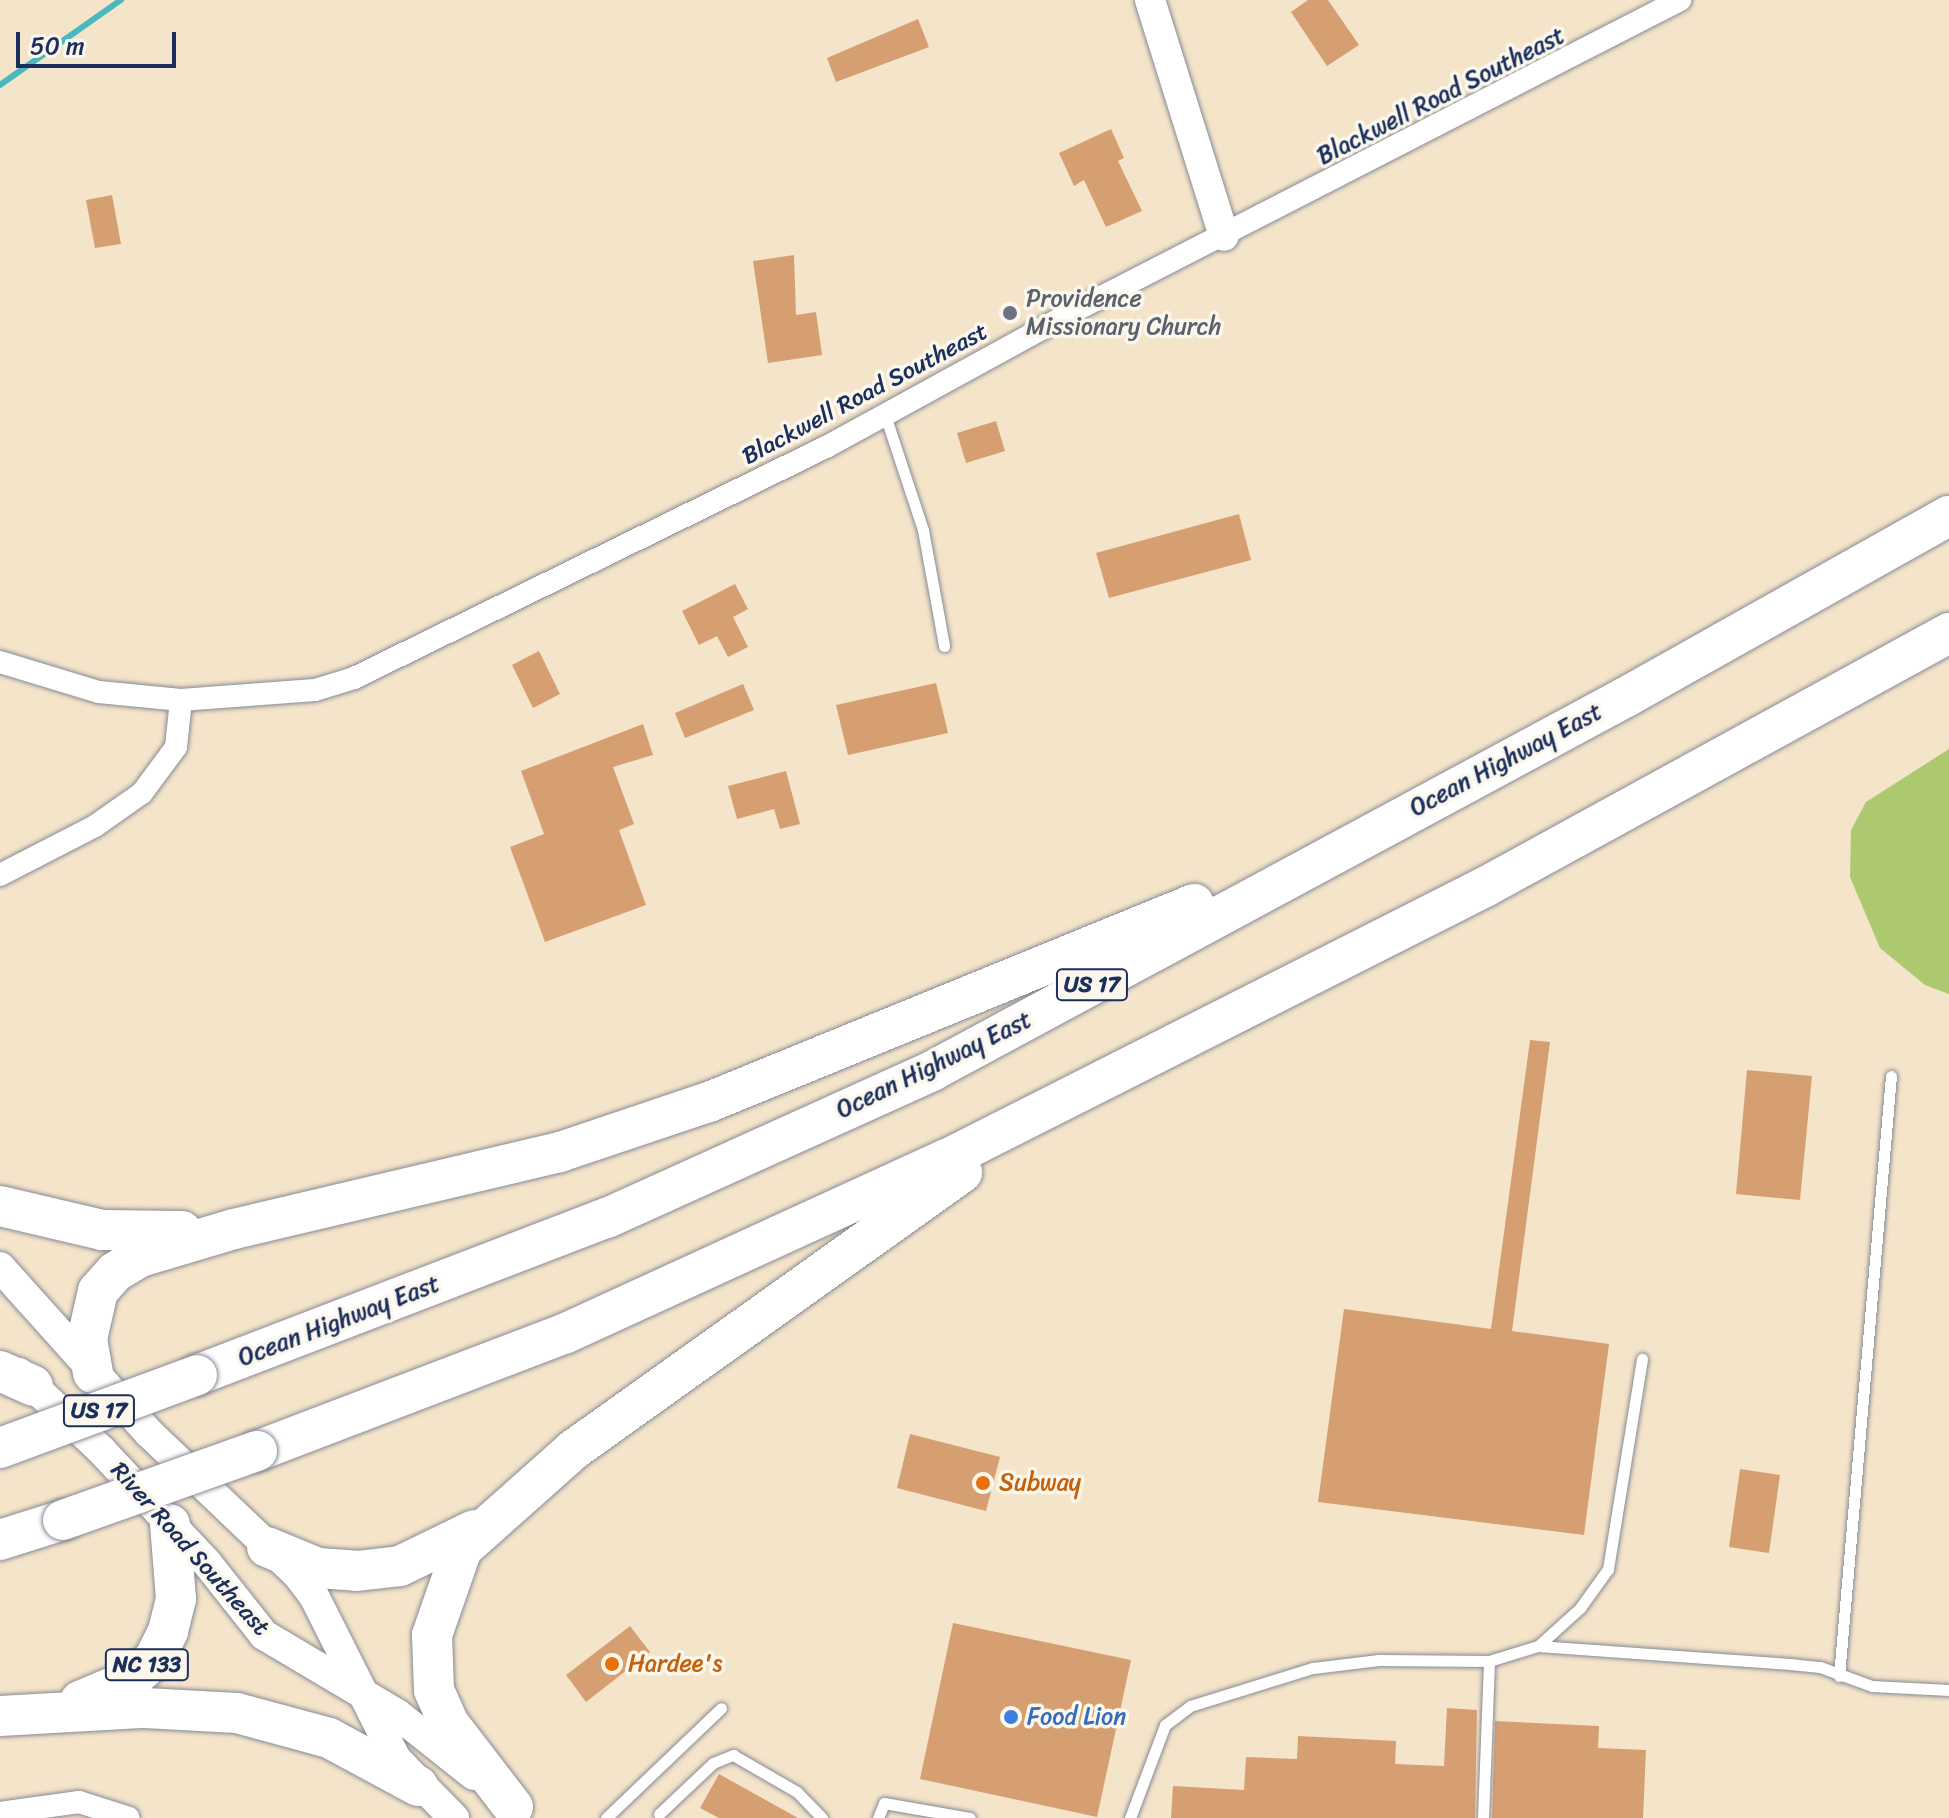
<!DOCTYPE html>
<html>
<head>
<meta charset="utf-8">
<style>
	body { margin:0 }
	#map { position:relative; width:1949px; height:1818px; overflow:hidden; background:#f4e4ca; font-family:Sriracha,sans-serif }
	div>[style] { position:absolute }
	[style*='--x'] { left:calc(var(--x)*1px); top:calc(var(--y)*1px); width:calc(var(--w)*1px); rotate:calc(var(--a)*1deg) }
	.green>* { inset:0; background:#acc970 }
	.stream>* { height:6px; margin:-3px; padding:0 3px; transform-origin:3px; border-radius:3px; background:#49b8bf }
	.building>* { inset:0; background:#d69f72 }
	.roads { filter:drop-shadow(0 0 2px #888a94) drop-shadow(0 0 2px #888a94) }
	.lane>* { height:11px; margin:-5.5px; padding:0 5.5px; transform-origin:5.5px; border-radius:5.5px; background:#fff }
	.street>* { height:22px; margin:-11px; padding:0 11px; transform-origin:11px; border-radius:11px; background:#fff }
	.secondary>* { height:30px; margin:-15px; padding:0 15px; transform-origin:15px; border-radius:15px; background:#fff }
	.highway>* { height:40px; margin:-20px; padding:0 20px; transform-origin:20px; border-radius:20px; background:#fff }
	.bridges { filter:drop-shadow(0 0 2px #888a94) drop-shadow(0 0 2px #888a94) }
	.highway-bridge>* { height:40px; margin:-20px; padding:0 20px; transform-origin:20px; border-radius:20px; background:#fff }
	.dots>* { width:22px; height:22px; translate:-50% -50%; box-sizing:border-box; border:4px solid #fbf7ec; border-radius:50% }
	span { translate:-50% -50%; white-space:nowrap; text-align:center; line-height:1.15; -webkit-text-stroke:7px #fbf7ec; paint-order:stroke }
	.shield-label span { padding:2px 6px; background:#fbf7ec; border:2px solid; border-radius:6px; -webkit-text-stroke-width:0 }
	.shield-label { font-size:22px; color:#1b2f5e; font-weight:700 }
	.street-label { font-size:24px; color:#1b2f5e }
	.worship-label { font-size:24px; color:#5b616d }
	.left { translate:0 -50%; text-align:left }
	.food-label { font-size:24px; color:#c56008 }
	.shop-label { font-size:24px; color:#366cbe }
	.scale { position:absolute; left:16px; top:32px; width:160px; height:36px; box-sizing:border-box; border:4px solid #1b2f5e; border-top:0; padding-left:10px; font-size:24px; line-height:28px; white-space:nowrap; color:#1b2f5e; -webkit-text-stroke:6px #fbf7ec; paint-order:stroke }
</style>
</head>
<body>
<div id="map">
	<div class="green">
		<div style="clip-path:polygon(1949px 749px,1949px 994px,1925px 985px,1880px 948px,1850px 877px,1851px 830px,1866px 802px)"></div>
	</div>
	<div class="stream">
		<div style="--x:0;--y:85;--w:148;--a:-35.1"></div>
	</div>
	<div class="building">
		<div style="clip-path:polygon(1308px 0,1328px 0,1359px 45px,1327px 66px,1291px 12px)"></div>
		<div style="clip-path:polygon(918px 19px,929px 47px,836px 82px,827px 58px)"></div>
		<div style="clip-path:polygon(1111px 129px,1124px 158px,1118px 161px,1142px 211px,1106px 227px,1084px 180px,1074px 186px,1059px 153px)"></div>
		<div style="clip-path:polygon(112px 195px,121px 244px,95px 248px,86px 200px)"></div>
		<div style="clip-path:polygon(794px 255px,796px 315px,816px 312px,822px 355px,768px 363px,753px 261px)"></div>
		<div style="clip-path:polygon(996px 421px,1005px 451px,966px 463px,957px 433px)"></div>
		<div style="clip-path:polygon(1239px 514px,1251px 560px,1109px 598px,1096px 553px)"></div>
		<div style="clip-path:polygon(735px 584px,748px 609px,733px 617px,748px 647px,728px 657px,717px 636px,699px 645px,682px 611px)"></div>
		<div style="clip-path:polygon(539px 651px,560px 694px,533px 708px,512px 665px)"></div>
		<div style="clip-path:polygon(936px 683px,948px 733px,848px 755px,836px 705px)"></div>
		<div style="clip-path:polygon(743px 684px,754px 710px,685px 738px,675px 713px)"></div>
		<div style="clip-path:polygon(643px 724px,653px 755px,613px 767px,634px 824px,619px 830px,646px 905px,545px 942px,510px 847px,544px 834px,521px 771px)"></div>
		<div style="clip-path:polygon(786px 771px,800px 824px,780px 829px,774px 809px,737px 819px,728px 786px)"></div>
		<div style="clip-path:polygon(1530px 1040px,1550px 1042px,1512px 1331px,1609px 1344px,1584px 1535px,1318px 1502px,1344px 1309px,1491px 1329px)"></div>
		<div style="clip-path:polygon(1747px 1070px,1812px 1076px,1800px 1200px,1736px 1194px)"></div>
		<div style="clip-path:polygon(910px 1434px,1000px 1457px,986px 1511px,897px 1488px)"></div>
		<div style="clip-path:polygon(1740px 1469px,1780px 1475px,1769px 1553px,1729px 1547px)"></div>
		<div style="clip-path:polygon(953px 1623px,1131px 1660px,1097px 1817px,920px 1779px)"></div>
		<div style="clip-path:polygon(630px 1626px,650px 1652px,586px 1702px,566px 1675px)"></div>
		<div style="clip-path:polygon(1447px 1708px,1477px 1710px,1475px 1818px,1171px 1818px,1173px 1786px,1244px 1790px,1246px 1757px,1297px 1759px,1298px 1736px,1396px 1741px,1395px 1764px,1444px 1766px)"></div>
		<div style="clip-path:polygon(1495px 1721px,1599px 1726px,1598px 1748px,1646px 1750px,1643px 1818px,1492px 1818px)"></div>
		<div style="clip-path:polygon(719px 1774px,798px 1818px,719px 1818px,700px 1808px)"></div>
	</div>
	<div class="roads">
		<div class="lane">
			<div style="--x:885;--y:415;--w:121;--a:71.7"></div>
			<div style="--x:923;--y:530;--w:118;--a:79.7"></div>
			<div style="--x:1538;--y:1646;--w:57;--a:-42.1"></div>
			<div style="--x:1580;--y:1608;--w:48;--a:-54.3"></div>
			<div style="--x:1608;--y:1569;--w:213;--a:-80.8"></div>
			<div style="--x:1839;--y:1676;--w:602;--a:-85.05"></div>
			<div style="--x:659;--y:1814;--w:74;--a:-43.4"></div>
			<div style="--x:713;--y:1763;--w:22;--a:-22"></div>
			<div style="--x:733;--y:1755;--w:74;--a:30"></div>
			<div style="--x:797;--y:1792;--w:36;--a:46"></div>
			<div style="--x:606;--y:1818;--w:159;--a:-43.7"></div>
			<div style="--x:878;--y:1818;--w:16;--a:-68"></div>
			<div style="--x:884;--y:1803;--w:87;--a:9.9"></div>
			<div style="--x:1130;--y:1818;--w:99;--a:-69.4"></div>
			<div style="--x:1165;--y:1725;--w:31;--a:-37"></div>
			<div style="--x:1190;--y:1706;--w:129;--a:-17.2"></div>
			<div style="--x:1313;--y:1668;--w:66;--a:-6.9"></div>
			<div style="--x:1379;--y:1660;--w:110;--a:0.5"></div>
			<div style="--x:1489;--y:1661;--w:51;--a:-17"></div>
			<div style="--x:1538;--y:1646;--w:253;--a:4.1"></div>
			<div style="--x:1790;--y:1664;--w:30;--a:6"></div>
			<div style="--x:1820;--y:1667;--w:55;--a:20.1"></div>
			<div style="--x:1872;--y:1686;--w:77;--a:3"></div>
			<div style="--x:1483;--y:1818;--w:157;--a:-87.8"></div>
		</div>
		<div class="street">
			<div style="--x:0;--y:662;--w:103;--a:16.9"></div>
			<div style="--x:99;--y:692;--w:82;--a:5.6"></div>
			<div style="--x:181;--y:700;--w:134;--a:-4.3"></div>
			<div style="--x:315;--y:690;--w:41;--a:-17.1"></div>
			<div style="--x:354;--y:678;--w:525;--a:-26.08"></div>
			<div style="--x:826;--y:447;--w:287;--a:-28.7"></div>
			<div style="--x:1078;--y:309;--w:677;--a:-27.17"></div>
			<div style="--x:0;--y:875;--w:107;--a:-27.3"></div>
			<div style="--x:95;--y:826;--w:57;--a:-35.1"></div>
			<div style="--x:142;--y:793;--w:57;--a:-53.5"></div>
			<div style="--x:176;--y:747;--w:47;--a:-83.9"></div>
			<div style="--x:0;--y:1813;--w:80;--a:-7.9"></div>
			<div style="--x:79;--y:1802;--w:52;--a:17.7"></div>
		</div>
		<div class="secondary">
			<div style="--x:1150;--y:0;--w:247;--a:72.6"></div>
			<div style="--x:0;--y:1267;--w:223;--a:48.1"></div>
			<div style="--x:149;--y:1433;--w:206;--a:43.6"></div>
			<div style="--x:298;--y:1575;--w:26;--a:53"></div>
			<div style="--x:314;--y:1596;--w:182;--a:63.3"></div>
			<div style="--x:396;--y:1759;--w:83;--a:45.5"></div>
			<div style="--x:19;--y:1373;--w:112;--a:43.2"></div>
			<div style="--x:101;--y:1450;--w:155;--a:46.8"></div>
			<div style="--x:207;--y:1563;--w:92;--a:51.6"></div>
			<div style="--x:264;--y:1635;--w:155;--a:30.7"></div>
			<div style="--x:397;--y:1714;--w:98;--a:38.4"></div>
		</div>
		<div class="highway">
			<div style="--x:0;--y:1206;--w:105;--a:13.2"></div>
			<div style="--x:102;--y:1230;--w:80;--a:0.7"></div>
			<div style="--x:0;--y:1371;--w:36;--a:24"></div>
			<div style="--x:93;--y:1373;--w:35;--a:-100"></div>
			<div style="--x:87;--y:1339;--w:49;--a:-77.1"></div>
			<div style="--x:98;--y:1291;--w:25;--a:-48"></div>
			<div style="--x:115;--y:1272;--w:29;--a:-31"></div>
			<div style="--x:140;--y:1257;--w:98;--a:-16.6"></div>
			<div style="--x:234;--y:1229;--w:335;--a:-13.3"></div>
			<div style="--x:560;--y:1152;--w:157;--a:-18.6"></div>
			<div style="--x:709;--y:1102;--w:524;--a:-22.21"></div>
			<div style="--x:197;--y:1375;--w:439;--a:-21"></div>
			<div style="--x:607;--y:1218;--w:357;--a:-24.3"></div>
			<div style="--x:932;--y:1071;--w:788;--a:-28.32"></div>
			<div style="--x:1626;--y:697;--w:370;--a:-29.3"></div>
			<div style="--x:257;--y:1451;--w:329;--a:-20.9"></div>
			<div style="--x:564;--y:1334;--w:421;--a:-24.6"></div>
			<div style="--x:947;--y:1159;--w:603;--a:-26.82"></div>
			<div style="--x:1485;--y:887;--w:529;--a:-28.7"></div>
			<div style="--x:0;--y:1540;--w:66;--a:-17.6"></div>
			<div style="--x:267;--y:1547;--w:55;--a:22.4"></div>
			<div style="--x:318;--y:1568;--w:39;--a:4"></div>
			<div style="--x:357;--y:1571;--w:43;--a:-6.6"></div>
			<div style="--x:400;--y:1566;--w:82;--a:-25.9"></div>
			<div style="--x:80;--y:1701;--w:56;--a:-22.9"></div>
			<div style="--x:132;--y:1679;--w:30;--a:-42"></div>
			<div style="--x:154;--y:1659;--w:31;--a:-63"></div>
			<div style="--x:168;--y:1631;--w:33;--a:-76"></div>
			<div style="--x:176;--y:1599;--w:75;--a:-94.6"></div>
			<div style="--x:0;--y:1716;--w:145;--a:-3.2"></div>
			<div style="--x:145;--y:1708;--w:92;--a:3.1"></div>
			<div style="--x:237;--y:1713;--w:95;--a:15.2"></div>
			<div style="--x:329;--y:1738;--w:101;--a:28.3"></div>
			<div style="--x:513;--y:1807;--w:105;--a:-127.6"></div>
			<div style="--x:449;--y:1724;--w:37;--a:-114"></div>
			<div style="--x:434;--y:1690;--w:55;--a:-92.1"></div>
			<div style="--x:432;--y:1635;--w:91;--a:-70.8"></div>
			<div style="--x:462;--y:1549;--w:149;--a:-41.7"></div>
			<div style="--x:573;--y:1450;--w:478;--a:-35.5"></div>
		</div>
	</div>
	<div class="bridges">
		<div class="highway-bridge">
			<div style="--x:0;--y:1448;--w:210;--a:-20.3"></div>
			<div style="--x:63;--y:1520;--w:206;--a:-19.6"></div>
		</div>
	</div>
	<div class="dots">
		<div style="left:1010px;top:313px;background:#6b7280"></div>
		<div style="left:983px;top:1483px;background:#e8710a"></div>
		<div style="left:612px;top:1664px;background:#e8710a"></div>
		<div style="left:1011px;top:1717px;background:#3f7fe0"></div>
	</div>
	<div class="shield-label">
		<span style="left:1092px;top:985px">US 17</span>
		<span style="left:99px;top:1411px">US 17</span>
		<span style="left:147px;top:1665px">NC 133</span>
	</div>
	<div class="street-label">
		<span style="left:1441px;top:96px;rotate:-27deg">Blackwell Road Southeast</span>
		<span style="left:865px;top:394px;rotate:-28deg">Blackwell Road Southeast</span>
		<span style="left:1506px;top:760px;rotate:-28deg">Ocean Highway East</span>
		<span style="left:934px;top:1065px;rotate:-26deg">Ocean Highway East</span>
		<span style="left:339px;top:1321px;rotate:-21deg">Ocean Highway East</span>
		<span style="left:190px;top:1549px;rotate:48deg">River Road Southeast</span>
	</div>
	<div class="worship-label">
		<span class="left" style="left:1026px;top:313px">Providence<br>Missionary Church</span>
	</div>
	<div class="food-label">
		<span class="left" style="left:999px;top:1483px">Subway</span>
		<span class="left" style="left:628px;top:1664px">Hardee's</span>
	</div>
	<div class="shop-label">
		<span class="left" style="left:1027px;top:1717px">Food Lion</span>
	</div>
	<div class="scale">50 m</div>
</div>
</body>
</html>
